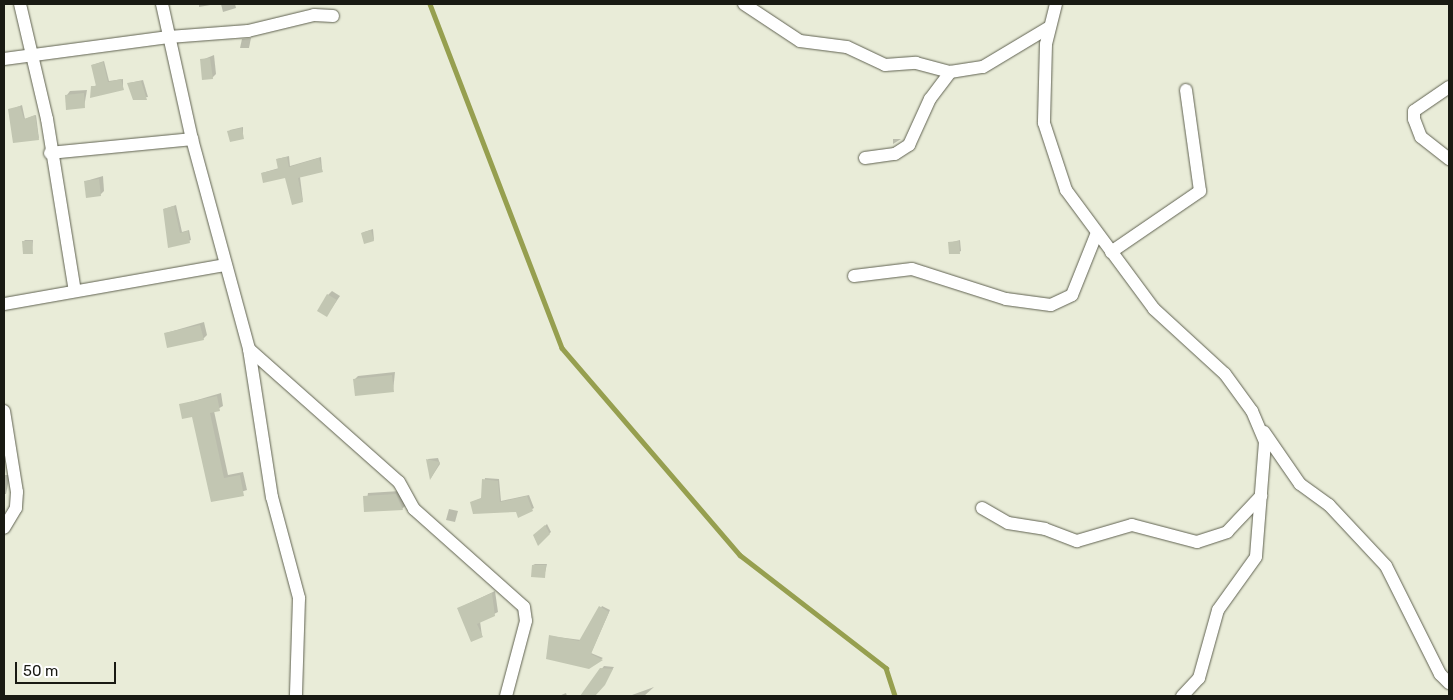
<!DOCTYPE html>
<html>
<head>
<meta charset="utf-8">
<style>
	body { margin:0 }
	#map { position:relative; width:1453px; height:700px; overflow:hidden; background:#e9ecd8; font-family:Rubik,sans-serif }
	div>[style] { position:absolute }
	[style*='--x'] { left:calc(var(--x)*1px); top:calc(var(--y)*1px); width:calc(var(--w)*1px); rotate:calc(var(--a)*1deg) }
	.shadow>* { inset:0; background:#0003 }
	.stream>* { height:4.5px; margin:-2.25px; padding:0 2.25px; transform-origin:2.25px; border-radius:2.25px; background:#969f4f }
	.building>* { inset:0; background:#c2c6b2 }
	.roads { filter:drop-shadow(0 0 1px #606251) drop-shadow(0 0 1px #606251) }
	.minor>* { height:12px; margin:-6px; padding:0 6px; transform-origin:6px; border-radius:6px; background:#fff }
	span { translate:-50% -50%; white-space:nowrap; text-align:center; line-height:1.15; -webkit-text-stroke:4px #fff; paint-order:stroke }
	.frame { position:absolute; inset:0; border:5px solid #191a13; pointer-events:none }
	.scale { position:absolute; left:15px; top:662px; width:101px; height:22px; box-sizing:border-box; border:2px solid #191a13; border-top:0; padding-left:6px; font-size:15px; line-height:18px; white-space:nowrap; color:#191a13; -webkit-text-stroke:4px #fff; paint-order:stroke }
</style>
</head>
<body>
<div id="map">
	<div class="shadow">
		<div style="clip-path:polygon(199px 4px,216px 4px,199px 7px)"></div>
		<div style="clip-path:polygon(221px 4px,235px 4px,236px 8px,223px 12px)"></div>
		<div style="clip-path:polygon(251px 38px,249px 48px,240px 48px,242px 39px)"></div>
		<div style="clip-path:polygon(214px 55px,216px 74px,212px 78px,202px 60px)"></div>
		<div style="clip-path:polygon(104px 61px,109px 81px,123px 79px,123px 89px,92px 87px,97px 85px,92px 65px)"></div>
		<div style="clip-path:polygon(143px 80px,148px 97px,133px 98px,129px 83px)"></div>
		<div style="clip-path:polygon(87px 90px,84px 107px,67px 95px,70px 91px)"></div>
		<div style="clip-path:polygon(22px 105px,25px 119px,36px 115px,39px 139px,10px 110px)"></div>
		<div style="clip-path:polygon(243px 127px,243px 138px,229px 132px,230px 130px)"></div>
		<div style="clip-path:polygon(893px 139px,901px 139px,893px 144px)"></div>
		<div style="clip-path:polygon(289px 156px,290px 166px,321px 157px,322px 170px,300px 177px,303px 201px,286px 177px,262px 173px,279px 168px,277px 159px)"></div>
		<div style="clip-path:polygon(103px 176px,104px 191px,100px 195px,86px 181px)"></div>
		<div style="clip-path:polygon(176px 205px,182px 232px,189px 230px,191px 240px,169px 247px,164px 209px)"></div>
		<div style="clip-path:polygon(373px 229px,374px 240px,362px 233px,364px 232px)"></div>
		<div style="clip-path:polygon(25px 240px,33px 240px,32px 253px,23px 242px)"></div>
		<div style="clip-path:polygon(960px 240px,961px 251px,959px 252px,949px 243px)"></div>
		<div style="clip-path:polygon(332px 291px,340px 296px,327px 315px,328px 295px)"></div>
		<div style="clip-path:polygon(204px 322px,207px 335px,203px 339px,166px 333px)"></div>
		<div style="clip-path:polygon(395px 372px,393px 391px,354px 380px,358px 376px)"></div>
		<div style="clip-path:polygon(221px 393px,223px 406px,214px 411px,228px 475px,243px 472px,247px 490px,212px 501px,193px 415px,180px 405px)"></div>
		<div style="clip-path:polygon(438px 458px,440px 464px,431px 478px,428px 459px)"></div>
		<div style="clip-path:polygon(4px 475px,10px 475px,6px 494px,4px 494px)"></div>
		<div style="clip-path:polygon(485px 478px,499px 479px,501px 501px,529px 495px,534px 508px,519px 516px,517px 511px,472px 502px,482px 498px)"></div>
		<div style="clip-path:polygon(400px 491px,406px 505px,402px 509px,365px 511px,368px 493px)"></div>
		<div style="clip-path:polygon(449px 509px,458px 511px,455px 522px,446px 520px)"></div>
		<div style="clip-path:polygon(547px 524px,551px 532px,538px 544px,534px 536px)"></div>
		<div style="clip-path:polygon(535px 564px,547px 564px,544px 577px,533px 565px)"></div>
		<div style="clip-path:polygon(495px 591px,498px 612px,480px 621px,482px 636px,459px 608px)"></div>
		<div style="clip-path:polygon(602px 606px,610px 610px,591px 653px,603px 658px,588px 668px,550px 636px,581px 640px)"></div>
		<div style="clip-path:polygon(604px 666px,614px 667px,594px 696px,581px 696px)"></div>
		<div style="clip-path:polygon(654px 687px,644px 696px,630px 696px,632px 695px)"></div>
		<div style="clip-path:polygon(566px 693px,567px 696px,559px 696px)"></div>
	</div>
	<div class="stream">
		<div style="--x:430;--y:4;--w:368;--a:69"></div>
		<div style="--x:562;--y:348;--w:273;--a:49.3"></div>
		<div style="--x:740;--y:555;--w:185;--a:37.7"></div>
		<div style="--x:886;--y:668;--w:29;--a:72"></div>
	</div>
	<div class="building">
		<div style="clip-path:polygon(210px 58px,213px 79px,202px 80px,200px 59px)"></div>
		<div style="clip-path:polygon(103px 62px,108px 82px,121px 79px,124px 90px,90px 98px,91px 86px,96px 86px,91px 65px)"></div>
		<div style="clip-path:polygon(141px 81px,147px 100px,133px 100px,127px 83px)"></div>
		<div style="clip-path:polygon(84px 93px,85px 108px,66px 110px,65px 95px)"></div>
		<div style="clip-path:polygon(20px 106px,24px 119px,35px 115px,39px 140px,13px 143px,8px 109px)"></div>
		<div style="clip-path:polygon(242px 128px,244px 139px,230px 142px,227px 131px)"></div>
		<div style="clip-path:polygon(287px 157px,289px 167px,319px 158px,323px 172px,298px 178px,303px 202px,292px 205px,285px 178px,263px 183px,261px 173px,278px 169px,276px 159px)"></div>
		<div style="clip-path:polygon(99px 179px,101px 196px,86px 198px,84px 181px)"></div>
		<div style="clip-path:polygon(174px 206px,180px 233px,188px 231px,190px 243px,168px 248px,163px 209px)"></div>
		<div style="clip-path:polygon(371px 230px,374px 241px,364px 244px,361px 233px)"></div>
		<div style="clip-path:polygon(22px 241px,32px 241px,33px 254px,23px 254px)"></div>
		<div style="clip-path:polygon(959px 241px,960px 254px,949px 254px,948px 242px)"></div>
		<div style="clip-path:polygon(327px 294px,337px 300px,327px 317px,317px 311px)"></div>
		<div style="clip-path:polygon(200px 325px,204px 340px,167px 348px,164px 333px)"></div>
		<div style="clip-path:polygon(392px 375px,394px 392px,355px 396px,353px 379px)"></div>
		<div style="clip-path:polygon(217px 396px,220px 411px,210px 413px,224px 478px,240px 475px,244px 496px,211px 502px,192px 417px,182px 419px,179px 404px)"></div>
		<div style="clip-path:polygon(426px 459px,440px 462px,430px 480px)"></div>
		<div style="clip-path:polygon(482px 479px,498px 481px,500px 502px,527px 496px,533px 511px,518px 518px,516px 512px,473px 514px,470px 502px,481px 498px)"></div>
		<div style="clip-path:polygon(396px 494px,403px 510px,364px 512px,363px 496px)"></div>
		<div style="clip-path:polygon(545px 525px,550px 534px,538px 546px,533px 535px)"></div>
		<div style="clip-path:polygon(532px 565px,546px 565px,545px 578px,531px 577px)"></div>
		<div style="clip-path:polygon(492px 593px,495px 616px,477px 624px,483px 637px,471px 642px,457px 608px)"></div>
		<div style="clip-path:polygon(599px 606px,609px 612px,591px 654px,603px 660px,589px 669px,546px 659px,549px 635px,579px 641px)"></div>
		<div style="clip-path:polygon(600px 668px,613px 669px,605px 685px,595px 696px,580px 696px)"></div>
	</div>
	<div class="roads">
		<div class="minor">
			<div style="--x:20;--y:4;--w:118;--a:76.8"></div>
			<div style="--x:47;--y:119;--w:174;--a:80.8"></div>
			<div style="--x:162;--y:4;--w:138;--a:77.5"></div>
			<div style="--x:192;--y:139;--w:218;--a:74.8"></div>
			<div style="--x:249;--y:349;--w:150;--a:81.2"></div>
			<div style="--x:272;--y:497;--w:105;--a:75"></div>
			<div style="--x:299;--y:598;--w:98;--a:91.8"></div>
			<div style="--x:744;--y:4;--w:67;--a:33.5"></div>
			<div style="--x:800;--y:41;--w:47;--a:7.3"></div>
			<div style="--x:847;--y:47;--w:42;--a:25.3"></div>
			<div style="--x:885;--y:65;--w:31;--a:-4"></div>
			<div style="--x:916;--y:63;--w:35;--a:15"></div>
			<div style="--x:950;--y:72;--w:33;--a:-9"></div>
			<div style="--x:983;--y:67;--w:76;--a:-31"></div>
			<div style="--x:1056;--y:4;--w:41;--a:104"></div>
			<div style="--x:1046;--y:44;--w:79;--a:91.5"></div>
			<div style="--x:1044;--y:123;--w:71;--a:71.8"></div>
			<div style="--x:1066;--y:190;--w:148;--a:53.5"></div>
			<div style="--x:1154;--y:309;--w:96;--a:42.5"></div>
			<div style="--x:1225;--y:374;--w:46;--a:53.9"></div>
			<div style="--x:1252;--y:411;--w:34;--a:67"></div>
			<div style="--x:1265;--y:442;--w:115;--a:94.5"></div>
			<div style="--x:1256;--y:557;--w:65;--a:125.6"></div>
			<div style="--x:1218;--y:610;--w:71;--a:105.6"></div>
			<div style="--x:1199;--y:678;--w:25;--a:133"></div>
			<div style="--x:4;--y:59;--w:166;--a:-7.6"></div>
			<div style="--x:169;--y:37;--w:79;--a:-4.3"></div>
			<div style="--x:248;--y:31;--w:68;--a:-13.6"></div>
			<div style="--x:314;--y:15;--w:19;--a:3"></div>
			<div style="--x:1449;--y:87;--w:42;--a:145.6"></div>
			<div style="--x:1414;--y:111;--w:8;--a:90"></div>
			<div style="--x:1414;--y:119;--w:19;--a:69"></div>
			<div style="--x:1421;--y:137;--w:36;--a:38"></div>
			<div style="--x:50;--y:153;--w:143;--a:-5.6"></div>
			<div style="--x:865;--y:158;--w:30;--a:-8"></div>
			<div style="--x:895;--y:154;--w:17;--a:-33"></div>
			<div style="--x:909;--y:145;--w:51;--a:-65.5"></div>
			<div style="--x:930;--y:99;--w:34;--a:-53"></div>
			<div style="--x:1111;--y:252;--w:108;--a:-34.4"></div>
			<div style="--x:1200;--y:191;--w:102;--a:-97.9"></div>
			<div style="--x:854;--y:276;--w:58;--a:-6.9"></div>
			<div style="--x:912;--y:269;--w:99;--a:17.7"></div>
			<div style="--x:1006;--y:299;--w:45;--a:7.6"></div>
			<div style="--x:1051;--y:305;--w:23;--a:-25"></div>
			<div style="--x:1072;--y:295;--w:65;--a:-68.2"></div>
			<div style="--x:4;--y:304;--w:225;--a:-10"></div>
			<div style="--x:249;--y:349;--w:200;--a:41.6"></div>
			<div style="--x:399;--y:482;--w:31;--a:61"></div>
			<div style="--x:414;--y:509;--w:147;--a:41.7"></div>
			<div style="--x:524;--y:607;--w:14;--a:82"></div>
			<div style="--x:526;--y:621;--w:78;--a:104.9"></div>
			<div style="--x:4;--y:411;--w:82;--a:80.9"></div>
			<div style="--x:17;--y:492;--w:16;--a:94"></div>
			<div style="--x:16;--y:508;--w:23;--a:121"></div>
			<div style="--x:1264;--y:432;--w:63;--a:55.3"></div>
			<div style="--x:1300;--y:484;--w:36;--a:36"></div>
			<div style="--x:1329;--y:505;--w:83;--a:46.9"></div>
			<div style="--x:1386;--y:566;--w:121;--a:63.4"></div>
			<div style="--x:1440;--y:674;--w:13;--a:45"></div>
			<div style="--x:982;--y:508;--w:30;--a:30"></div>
			<div style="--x:1008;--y:523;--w:37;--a:9"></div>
			<div style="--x:1045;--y:529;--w:34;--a:21"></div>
			<div style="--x:1077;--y:541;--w:57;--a:-16.2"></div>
			<div style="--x:1132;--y:525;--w:67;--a:14.7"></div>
			<div style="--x:1197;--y:542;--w:32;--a:-18"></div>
			<div style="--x:1227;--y:532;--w:50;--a:-46.6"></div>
		</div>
	</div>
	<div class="frame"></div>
	<div class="scale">50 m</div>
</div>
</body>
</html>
